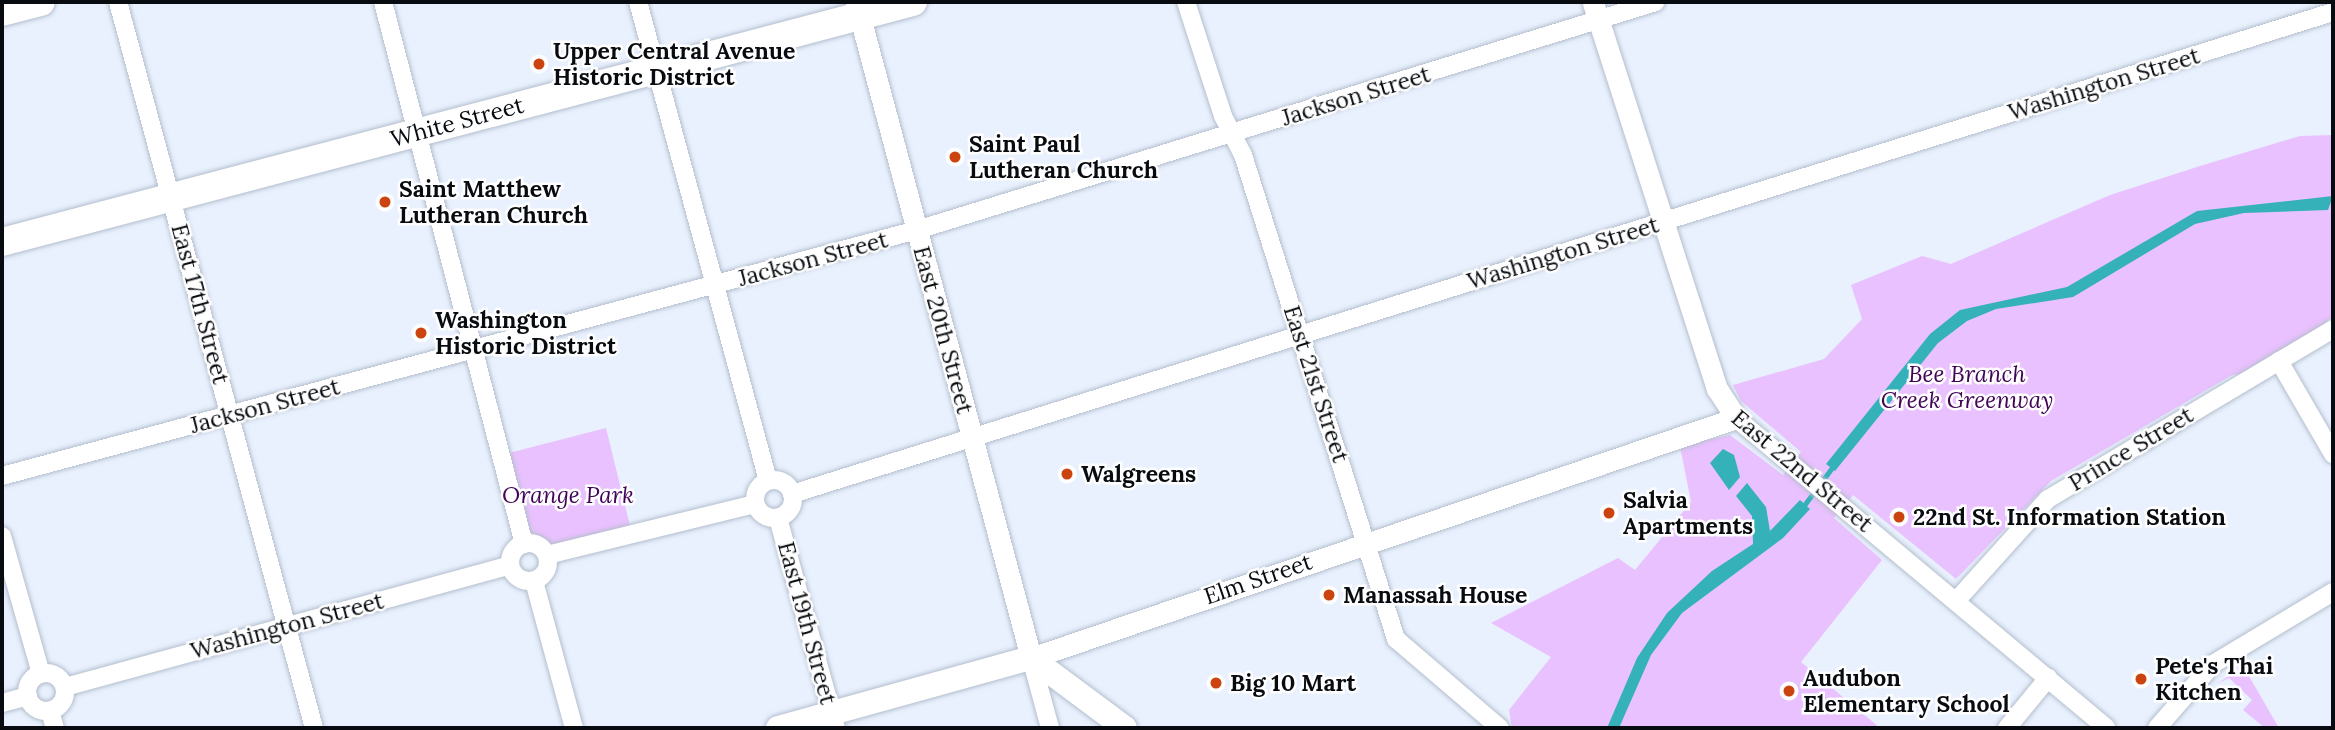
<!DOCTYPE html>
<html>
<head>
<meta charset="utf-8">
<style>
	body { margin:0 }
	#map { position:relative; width:2335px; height:730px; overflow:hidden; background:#e9f1fe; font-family:Lora,serif }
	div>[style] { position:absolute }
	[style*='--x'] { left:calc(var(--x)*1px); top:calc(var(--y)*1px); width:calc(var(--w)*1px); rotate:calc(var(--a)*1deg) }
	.green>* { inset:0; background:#e9c1fe }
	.water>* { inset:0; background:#34b1b9 }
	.stream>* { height:5px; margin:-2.5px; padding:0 2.5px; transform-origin:2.5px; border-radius:2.5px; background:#34b1b9 }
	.roads { filter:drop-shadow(0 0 2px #b4becd) drop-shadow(0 0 2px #b4becd) }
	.minor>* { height:18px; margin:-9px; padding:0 9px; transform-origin:9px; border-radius:9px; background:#fff }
	.minor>.ring { margin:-9px; padding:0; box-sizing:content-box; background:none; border:18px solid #fff; border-radius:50% }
	.tertiary>* { height:21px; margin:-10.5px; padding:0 10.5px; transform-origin:10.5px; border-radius:10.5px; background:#fff }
	.secondary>* { height:24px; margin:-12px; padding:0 12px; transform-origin:12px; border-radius:12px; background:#fff }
	.primary>* { height:28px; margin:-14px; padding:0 14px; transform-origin:14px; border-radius:14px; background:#fff }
	.dots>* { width:19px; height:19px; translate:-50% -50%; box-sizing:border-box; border:4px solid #fefefe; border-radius:50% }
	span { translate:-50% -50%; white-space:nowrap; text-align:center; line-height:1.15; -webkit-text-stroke:5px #fefefe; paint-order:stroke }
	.poi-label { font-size:23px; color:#080c10; font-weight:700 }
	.left { translate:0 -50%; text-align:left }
	.street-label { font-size:23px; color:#080c10 }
	.park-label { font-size:23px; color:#410457; font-style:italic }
	.frame { position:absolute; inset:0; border:4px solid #080c10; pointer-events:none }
</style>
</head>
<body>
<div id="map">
	<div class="green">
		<div style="clip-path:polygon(2333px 135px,2333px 316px,2292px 353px,2262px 371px,2232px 375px,2051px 481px,1956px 579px,1853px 495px,1834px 518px,1882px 560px,1801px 662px,1880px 728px,1512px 728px,1509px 710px,1551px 657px,1491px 623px,1618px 558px,1635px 570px,1691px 502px,1680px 446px,1730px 435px,1783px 475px,1801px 452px,1741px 401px,1733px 385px,1824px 359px,1862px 319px,1851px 285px,1922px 256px,1951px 264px,2110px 195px,2200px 166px,2300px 136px)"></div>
		<div style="clip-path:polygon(606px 428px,632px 534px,543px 550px,531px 543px,501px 455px)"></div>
		<div style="clip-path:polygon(2250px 661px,2246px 671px,2279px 728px,2265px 728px,2243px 710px,2252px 700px,2229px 678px,2217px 684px)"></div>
	</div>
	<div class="water">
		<div style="clip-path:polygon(2333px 196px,2328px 210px,2244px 213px,2195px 224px,2073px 297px,1996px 309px,1967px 321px,1938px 343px,1835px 471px,1826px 464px,1930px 334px,1960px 310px,2067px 287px,2197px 211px)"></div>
		<div style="clip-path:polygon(1723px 449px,1734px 455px,1740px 477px,1729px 490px,1710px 463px)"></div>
		<div style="clip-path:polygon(1747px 483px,1766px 507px,1770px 531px,1800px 500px,1810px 509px,1783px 538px,1682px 613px,1651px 655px,1619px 728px,1607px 728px,1637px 658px,1667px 613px,1712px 571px,1753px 544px,1752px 516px,1736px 496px)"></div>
	</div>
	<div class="stream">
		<div style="--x:1802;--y:508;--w:57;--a:-53.5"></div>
	</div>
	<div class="roads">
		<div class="minor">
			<div style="--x:118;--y:2;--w:752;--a:74.89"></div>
			<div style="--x:383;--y:2;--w:560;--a:75.42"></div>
			<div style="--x:638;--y:2;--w:495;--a:74.8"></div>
			<div style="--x:1186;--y:2;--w:120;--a:72"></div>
			<div style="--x:1223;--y:116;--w:44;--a:62.9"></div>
			<div style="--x:1243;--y:155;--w:508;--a:72.46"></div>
			<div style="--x:1396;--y:639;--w:137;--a:40.6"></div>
			<div style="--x:2279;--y:361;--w:108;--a:59.9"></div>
			<div style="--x:1736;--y:418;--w:483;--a:39.9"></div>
			<div style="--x:2;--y:476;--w:947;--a:-15.05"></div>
			<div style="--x:917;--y:230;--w:773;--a:-17.15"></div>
			<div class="ring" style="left:755px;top:480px;width:20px;height:20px"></div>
			<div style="--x:792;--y:494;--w:1615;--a:-17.37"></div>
			<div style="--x:778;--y:518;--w:218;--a:74.6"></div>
			<div style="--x:2;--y:536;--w:143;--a:74.2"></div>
			<div class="ring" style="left:510px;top:543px;width:20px;height:20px"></div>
			<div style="--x:547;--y:555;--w:214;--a:-13.8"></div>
			<div style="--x:534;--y:581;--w:152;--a:74.8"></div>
			<div style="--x:1956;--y:601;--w:137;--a:-48"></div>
			<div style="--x:2048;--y:499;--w:332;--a:-30.8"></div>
			<div style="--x:1031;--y:658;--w:73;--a:74.8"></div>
			<div class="ring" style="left:27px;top:673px;width:20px;height:20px"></div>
			<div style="--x:65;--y:687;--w:461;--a:-15.3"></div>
			<div style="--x:2;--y:703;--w:27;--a:-15"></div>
			<div style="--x:50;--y:711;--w:18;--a:74"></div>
			<div style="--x:2007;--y:728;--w:65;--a:-50.6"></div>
			<div style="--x:2157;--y:728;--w:85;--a:-48.8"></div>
			<div style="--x:2213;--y:664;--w:140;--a:-31"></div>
		</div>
		<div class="tertiary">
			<div style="--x:856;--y:2;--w:679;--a:75.06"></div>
			<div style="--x:1031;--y:658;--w:745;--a:-18.8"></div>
			<div style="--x:1736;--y:418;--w:35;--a:-123"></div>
			<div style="--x:1717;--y:389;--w:406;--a:-107.8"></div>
		</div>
		<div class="secondary">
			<div style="--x:778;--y:728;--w:263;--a:-15.5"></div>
			<div style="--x:1031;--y:658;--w:117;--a:36.7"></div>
		</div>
		<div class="primary">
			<div style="--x:2;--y:12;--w:40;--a:-14.4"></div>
			<div style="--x:2;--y:242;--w:942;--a:-14.76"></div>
		</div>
	</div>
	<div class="dots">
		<div style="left:539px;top:64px;background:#cb440f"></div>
		<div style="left:955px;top:157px;background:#cb440f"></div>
		<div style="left:385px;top:202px;background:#cb440f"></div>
		<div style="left:421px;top:333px;background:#cb440f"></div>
		<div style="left:1067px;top:474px;background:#cb440f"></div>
		<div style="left:1609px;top:513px;background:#cb440f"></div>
		<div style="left:1899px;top:517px;background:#cb440f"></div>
		<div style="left:1329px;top:595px;background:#cb440f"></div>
		<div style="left:2141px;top:679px;background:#cb440f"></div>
		<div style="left:1216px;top:683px;background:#cb440f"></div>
		<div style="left:1789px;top:691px;background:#cb440f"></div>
	</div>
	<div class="poi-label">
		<span class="left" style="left:553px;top:64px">Upper Central Avenue<br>Historic District</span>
		<span class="left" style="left:969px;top:157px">Saint Paul<br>Lutheran Church</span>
		<span class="left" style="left:399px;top:202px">Saint Matthew<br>Lutheran Church</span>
		<span class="left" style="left:435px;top:333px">Washington<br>Historic District</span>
		<span class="left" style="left:1081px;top:474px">Walgreens</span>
		<span class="left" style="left:1623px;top:513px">Salvia<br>Apartments</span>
		<span class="left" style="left:1913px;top:517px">22nd St. Information Station</span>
		<span class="left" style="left:1343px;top:595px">Manassah House</span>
		<span class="left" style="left:2155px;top:679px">Pete's Thai<br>Kitchen</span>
		<span class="left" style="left:1803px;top:691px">Audubon<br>Elementary School</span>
		<span class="left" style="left:1230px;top:683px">Big 10 Mart</span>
	</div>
	<div class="street-label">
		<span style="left:2104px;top:84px;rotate:-17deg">Washington Street</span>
		<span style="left:1356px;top:96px;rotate:-17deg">Jackson Street</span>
		<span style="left:457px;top:122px;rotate:-15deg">White Street</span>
		<span style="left:1563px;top:253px;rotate:-17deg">Washington Street</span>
		<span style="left:813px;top:259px;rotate:-15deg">Jackson Street</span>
		<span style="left:200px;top:304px;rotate:75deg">East 17th Street</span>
		<span style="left:943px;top:330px;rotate:75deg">East 20th Street</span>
		<span style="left:1316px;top:384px;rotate:72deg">East 21st Street</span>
		<span style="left:265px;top:406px;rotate:-15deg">Jackson Street</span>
		<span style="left:2131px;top:449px;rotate:-31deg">Prince Street</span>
		<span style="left:1802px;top:471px;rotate:40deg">East 22nd Street</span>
		<span style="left:1258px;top:579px;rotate:-19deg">Elm Street</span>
		<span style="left:807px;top:623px;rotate:75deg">East 19th Street</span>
		<span style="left:287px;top:626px;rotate:-15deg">Washington Street</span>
	</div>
	<div class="park-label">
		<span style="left:1967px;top:387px">Bee Branch<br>Creek Greenway</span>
		<span style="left:568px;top:495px">Orange Park</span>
	</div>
	<div class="frame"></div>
</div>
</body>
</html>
